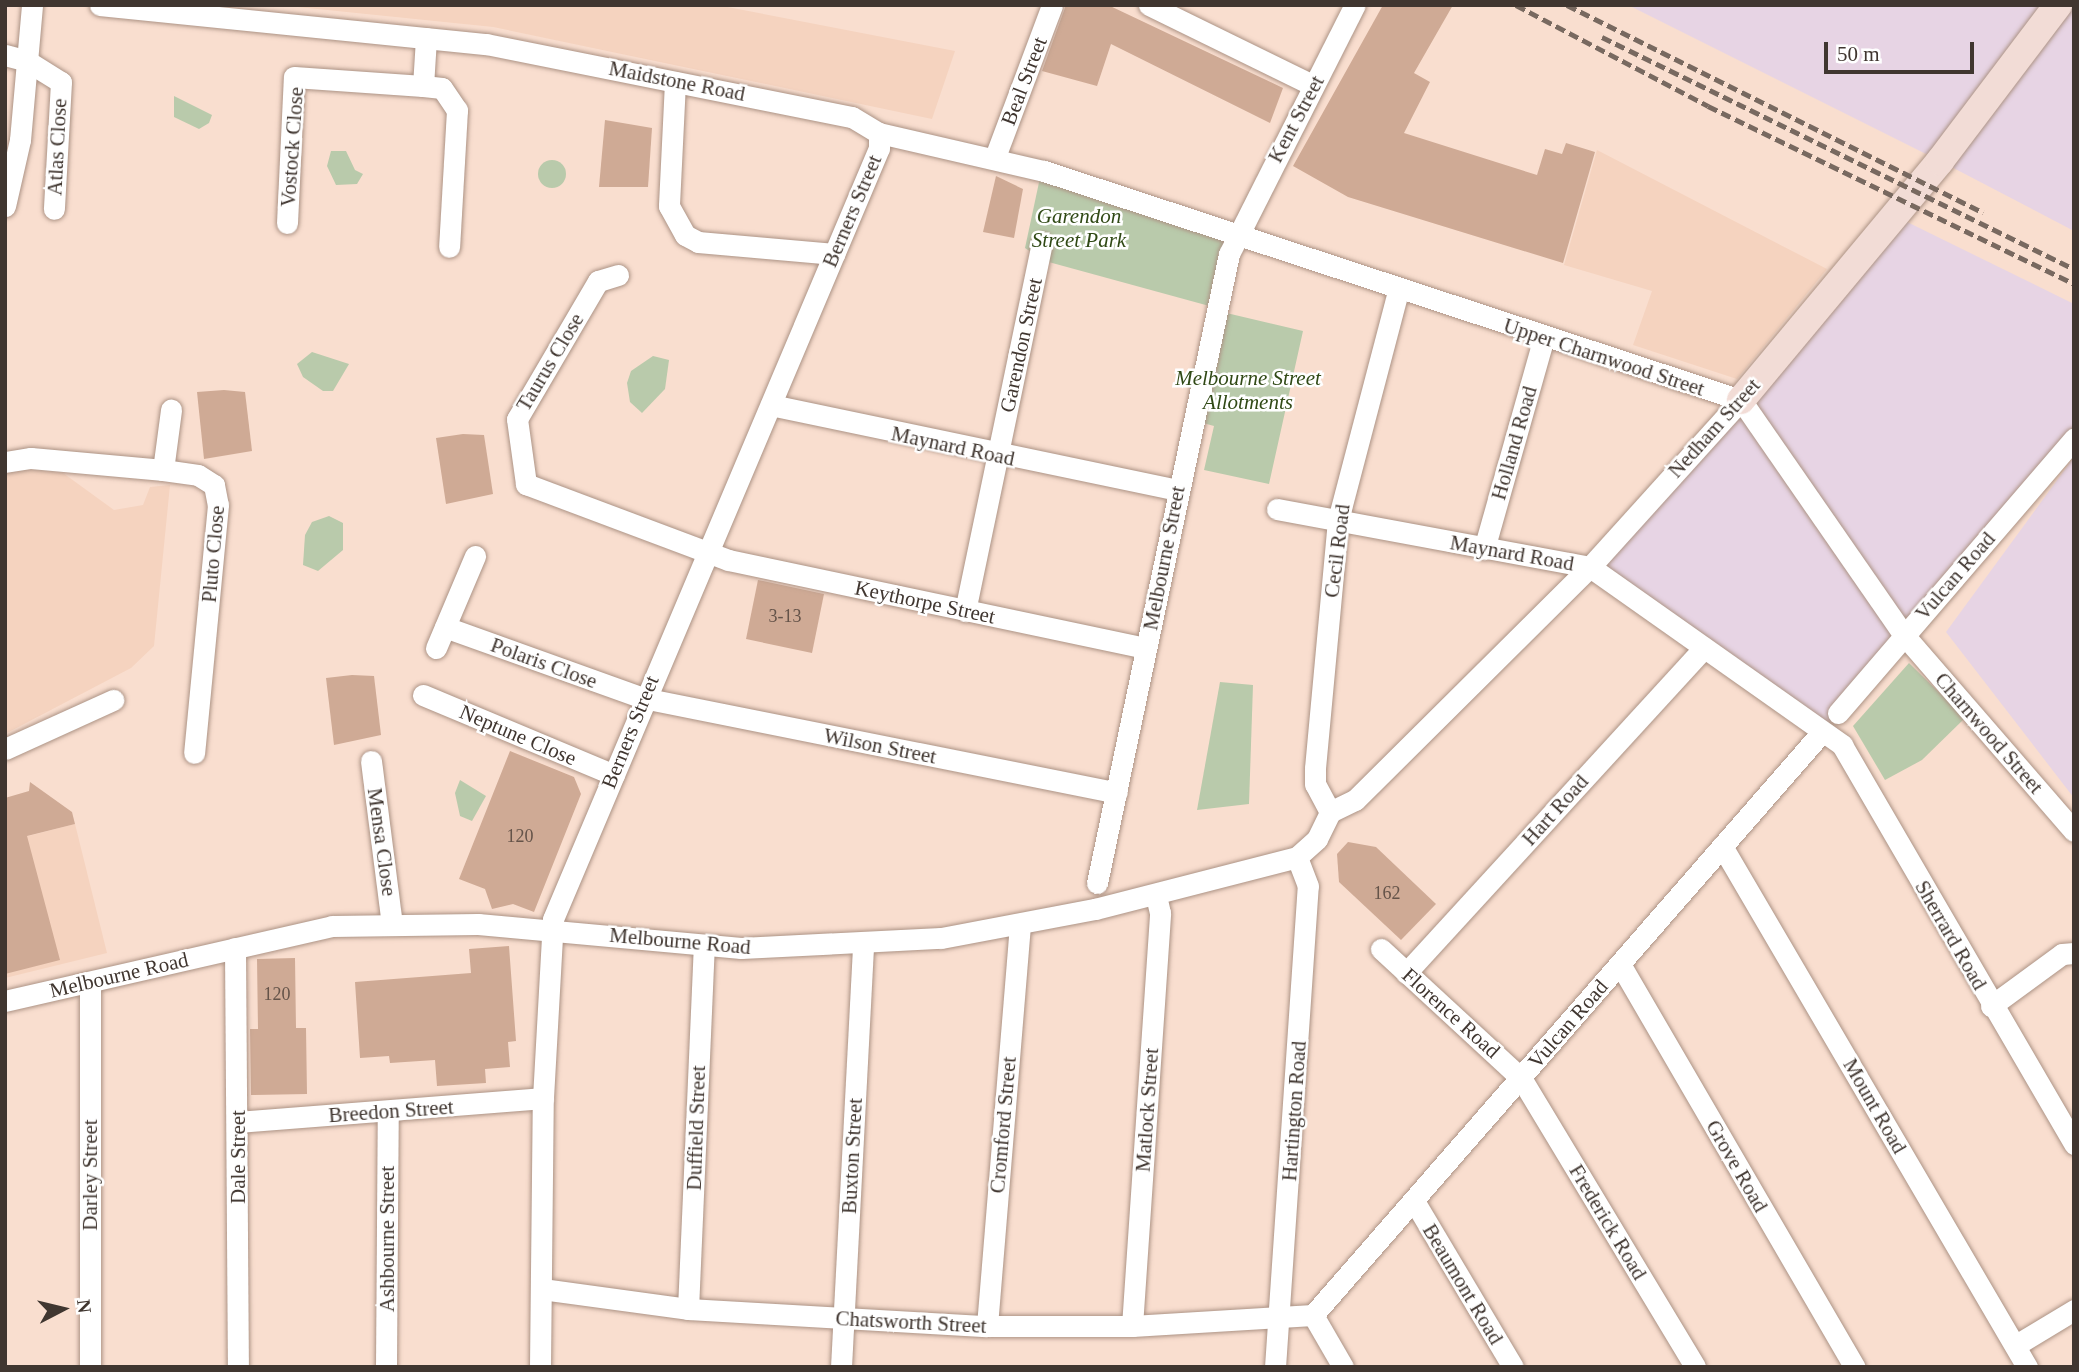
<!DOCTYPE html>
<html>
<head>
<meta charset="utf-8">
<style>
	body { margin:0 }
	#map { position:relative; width:2079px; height:1372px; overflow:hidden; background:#f9decf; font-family:"Times New Roman",serif }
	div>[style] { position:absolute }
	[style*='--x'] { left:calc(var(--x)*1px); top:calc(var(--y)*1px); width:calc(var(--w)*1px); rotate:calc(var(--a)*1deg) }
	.built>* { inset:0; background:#f5d3bf }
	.industrial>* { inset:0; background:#e7d4e4 }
	.green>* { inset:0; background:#b9caab }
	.round { border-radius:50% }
	.building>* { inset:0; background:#cfaa95 }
	.roads { filter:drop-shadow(0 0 2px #ac9385) drop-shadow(0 0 2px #ac9385) }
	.street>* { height:21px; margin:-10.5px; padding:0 10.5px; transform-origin:10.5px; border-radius:10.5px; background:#fff }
	.secondary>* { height:28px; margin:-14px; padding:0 14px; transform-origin:14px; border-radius:14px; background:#f2dcd6 }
	.rail>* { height:5px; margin-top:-2.5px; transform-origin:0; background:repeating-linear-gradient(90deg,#786960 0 10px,transparent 0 15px) }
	span { translate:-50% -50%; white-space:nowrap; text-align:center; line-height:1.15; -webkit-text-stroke:5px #fff; paint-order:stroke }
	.number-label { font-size:18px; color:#645349 }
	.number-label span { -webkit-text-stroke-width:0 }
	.street-label { font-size:21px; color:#403630 }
	.park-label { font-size:21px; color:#304915; font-style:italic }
	.frame { position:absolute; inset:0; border:7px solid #403630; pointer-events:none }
	.north { position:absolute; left:28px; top:1274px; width:70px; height:70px; -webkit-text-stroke:5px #fff; paint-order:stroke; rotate:83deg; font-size:19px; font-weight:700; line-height:28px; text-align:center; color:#403630 }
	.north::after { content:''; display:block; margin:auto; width:24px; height:32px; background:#403630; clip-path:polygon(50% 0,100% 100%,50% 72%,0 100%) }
	.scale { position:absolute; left:1824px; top:42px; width:150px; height:32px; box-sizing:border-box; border:4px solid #403630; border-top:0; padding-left:9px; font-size:21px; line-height:24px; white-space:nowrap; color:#403630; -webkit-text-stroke:5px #fff; paint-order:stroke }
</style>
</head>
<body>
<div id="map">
	<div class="built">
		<div style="clip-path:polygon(278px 5px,717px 5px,955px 51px,932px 119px,493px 27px)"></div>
		<div style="clip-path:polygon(1597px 150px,1827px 269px,1737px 379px,1633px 345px,1652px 291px,1564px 265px)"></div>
		<div style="clip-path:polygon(16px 468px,63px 473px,114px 510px,143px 505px,150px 487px,170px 485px,154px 646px,131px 668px,5px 734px,5px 470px)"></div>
		<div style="clip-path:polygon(75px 824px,107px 953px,5px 978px,5px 842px)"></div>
	</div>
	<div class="industrial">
		<div style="clip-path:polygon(1628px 5px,2074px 5px,2074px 231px,1940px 161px)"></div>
		<div style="clip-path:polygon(1895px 216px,2074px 304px,2074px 439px,1822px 732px,1590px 567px)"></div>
		<div style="clip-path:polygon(2074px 457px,2074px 798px,1946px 632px)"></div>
	</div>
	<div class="green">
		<div style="clip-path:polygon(174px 96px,212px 115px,209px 123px,199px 129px,174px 117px)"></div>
		<div style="clip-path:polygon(331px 151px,346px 151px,355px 170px,363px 174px,357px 184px,336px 185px,327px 166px)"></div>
		<div class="round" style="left:538px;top:160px;width:28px;height:28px"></div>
		<div style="clip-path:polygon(1041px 173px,1235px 235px,1213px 307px,1045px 261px,1025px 248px)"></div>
		<div style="clip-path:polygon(1218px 311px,1303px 331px,1269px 484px,1204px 470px,1214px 426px,1203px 423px)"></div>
		<div style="clip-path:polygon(312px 352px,349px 364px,333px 391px,323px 391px,303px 377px,297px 364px)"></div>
		<div style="clip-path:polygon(653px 356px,669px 360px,665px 389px,642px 413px,630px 402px,627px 383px,631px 371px)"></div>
		<div style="clip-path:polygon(329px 516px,343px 523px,343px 550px,318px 571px,303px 565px,305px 535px,312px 522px)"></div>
		<div style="clip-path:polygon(1909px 663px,1965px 718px,1922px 760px,1885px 780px,1853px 726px)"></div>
		<div style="clip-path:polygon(1220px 682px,1253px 685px,1249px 804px,1197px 810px)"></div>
		<div style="clip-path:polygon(460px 780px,486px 796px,472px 821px,460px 816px,455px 793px)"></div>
	</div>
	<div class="building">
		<div style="clip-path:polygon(1066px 5px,1108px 5px,1283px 88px,1270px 123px,1111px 44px,1097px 86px,1042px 71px)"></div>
		<div style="clip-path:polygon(1383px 5px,1453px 5px,1414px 73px,1430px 82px,1404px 133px,1537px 175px,1545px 149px,1562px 154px,1566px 143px,1595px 152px,1563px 263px,1348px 197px,1293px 166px)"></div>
		<div style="clip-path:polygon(605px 120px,652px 128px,648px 187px,599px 187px)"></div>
		<div style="clip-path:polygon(996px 176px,1023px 189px,1014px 238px,983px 232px)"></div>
		<div style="clip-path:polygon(224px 390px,245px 392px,252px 451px,204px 459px,197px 392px)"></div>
		<div style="clip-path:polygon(463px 434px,484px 435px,493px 494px,446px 504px,436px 438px)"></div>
		<div style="clip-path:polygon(758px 580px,824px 594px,812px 653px,746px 639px)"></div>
		<div style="clip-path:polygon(352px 675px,374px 676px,381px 735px,334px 745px,326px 678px)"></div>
		<div style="clip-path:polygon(510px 751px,574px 777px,581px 794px,534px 912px,513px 904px,492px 909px,485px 889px,459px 879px)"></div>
		<div style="clip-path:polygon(30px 782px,72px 812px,75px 824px,27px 836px,60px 960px,5px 974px,5px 798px,29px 791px)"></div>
		<div style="clip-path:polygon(1348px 842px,1376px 847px,1436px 904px,1401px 940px,1339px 882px,1337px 854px)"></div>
		<div style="clip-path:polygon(509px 946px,516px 1041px,508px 1042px,510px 1067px,485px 1069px,486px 1083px,437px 1086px,435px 1060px,390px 1063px,389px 1056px,360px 1058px,355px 982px,471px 973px,469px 949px)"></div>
		<div style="clip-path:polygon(295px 958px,296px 1028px,306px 1028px,307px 1094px,251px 1095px,250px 1029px,258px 1029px,257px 959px)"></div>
	</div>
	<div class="roads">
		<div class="street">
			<div style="--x:100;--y:5;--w:388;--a:5.8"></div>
			<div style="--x:486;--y:44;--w:373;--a:11.3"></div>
			<div style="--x:852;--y:117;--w:31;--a:31"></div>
			<div style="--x:879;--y:133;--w:169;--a:13"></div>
			<div style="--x:1044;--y:171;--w:734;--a:18.19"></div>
			<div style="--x:1741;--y:400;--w:286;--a:55.3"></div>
			<div style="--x:1904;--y:635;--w:259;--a:49.1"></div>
			<div style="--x:1149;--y:5;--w:182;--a:26.1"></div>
			<div style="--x:5;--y:55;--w:23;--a:15"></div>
			<div style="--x:27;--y:61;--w:40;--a:32"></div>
			<div style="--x:61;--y:82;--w:127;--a:93.2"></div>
			<div style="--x:675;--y:82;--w:124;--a:92.8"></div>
			<div style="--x:669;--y:206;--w:33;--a:61"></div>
			<div style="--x:685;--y:235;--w:15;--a:28"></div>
			<div style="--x:698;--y:242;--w:137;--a:5"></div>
			<div style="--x:423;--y:86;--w:19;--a:6"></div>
			<div style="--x:442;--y:88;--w:27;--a:56"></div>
			<div style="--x:457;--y:110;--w:137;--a:93.3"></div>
			<div style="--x:995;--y:157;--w:162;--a:-69.4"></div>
			<div style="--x:5;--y:206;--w:68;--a:-77.2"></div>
			<div style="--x:20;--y:140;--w:136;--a:-84.9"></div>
			<div style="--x:287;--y:223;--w:146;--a:-87.3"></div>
			<div style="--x:294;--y:77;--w:129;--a:4"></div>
			<div style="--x:423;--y:86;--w:48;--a:-86.4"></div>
			<div style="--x:618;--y:275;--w:21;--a:163"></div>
			<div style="--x:598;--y:281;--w:160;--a:120.4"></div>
			<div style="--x:517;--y:419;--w:66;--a:82.1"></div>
			<div style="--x:526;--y:484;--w:216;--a:20.6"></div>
			<div style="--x:728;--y:560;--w:427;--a:11.9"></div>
			<div style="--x:771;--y:405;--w:416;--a:11.8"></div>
			<div style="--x:5;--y:462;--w:26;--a:-9"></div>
			<div style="--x:31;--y:458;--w:133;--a:5.2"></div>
			<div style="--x:163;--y:470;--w:35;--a:8"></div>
			<div style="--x:198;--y:475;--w:19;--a:32"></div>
			<div style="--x:214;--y:485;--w:20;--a:79"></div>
			<div style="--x:218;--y:505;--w:249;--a:95.5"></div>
			<div style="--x:163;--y:470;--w:61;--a:-82.4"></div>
			<div style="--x:1277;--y:509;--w:318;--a:10.5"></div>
			<div style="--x:1590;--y:567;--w:309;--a:35.2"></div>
			<div style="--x:1842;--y:745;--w:462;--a:59.8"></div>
			<div style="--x:1484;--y:549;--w:220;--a:-74.2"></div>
			<div style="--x:965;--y:611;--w:376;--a:-78.2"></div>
			<div style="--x:445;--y:627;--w:210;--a:19.7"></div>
			<div style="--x:643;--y:698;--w:483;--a:11.3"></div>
			<div style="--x:436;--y:648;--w:100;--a:-67"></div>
			<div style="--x:423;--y:695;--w:207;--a:22.7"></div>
			<div style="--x:1838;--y:713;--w:362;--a:-49.3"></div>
			<div style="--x:5;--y:749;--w:119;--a:-24.4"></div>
			<div style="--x:371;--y:761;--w:164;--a:82.7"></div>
			<div style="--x:1330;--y:812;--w:28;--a:-26"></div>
			<div style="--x:1355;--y:800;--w:331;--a:-44.8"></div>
			<div style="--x:1590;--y:567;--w:225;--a:-47.9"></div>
			<div style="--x:1330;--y:812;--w:32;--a:-118"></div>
			<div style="--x:1315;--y:784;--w:16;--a:-90"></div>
			<div style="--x:1315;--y:768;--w:249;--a:-84.7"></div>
			<div style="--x:1338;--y:520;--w:236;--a:-75.3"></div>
			<div style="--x:1722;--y:846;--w:604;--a:59.65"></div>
			<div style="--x:1097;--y:883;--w:643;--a:-78.15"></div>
			<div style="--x:1229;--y:254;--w:279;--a:-63.2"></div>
			<div style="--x:235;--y:948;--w:419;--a:89.6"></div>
			<div style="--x:1381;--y:949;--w:190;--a:42.7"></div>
			<div style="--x:1521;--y:1078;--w:337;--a:58.9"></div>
			<div style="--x:1620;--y:964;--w:467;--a:59.8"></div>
			<div style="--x:1406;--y:973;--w:441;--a:-47.5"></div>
			<div style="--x:5;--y:1001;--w:335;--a:-12.9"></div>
			<div style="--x:332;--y:926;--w:146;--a:-0.8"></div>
			<div style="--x:478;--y:924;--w:264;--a:5.2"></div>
			<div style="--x:741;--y:948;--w:200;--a:-2.9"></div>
			<div style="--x:941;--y:938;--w:157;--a:-10.7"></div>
			<div style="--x:1095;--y:909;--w:209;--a:-14.4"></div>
			<div style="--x:1297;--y:857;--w:27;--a:-42"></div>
			<div style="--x:1317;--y:839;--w:30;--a:-64"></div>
			<div style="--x:1991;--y:1006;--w:88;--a:-36.2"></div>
			<div style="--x:2062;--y:954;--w:12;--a:-5"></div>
			<div style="--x:238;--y:1122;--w:306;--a:-4.5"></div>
			<div style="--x:1414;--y:1201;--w:193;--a:59.2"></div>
			<div style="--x:542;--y:1289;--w:147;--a:7.8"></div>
			<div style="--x:688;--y:1309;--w:299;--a:3.3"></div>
			<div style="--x:987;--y:1326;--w:145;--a:0"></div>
			<div style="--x:1132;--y:1326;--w:181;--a:-3.5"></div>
			<div style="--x:1313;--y:1315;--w:60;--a:60"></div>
			<div style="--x:688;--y:1309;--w:363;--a:-87.5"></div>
			<div style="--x:1313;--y:1315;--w:774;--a:-48.88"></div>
			<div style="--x:987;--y:1326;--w:402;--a:-85.3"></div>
			<div style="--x:1132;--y:1326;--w:414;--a:-86.1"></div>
			<div style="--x:1160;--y:913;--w:18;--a:-103"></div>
			<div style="--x:2016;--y:1345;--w:68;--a:-31.1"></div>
			<div style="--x:90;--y:1367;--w:385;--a:-90"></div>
			<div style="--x:386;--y:1367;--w:256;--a:-89.6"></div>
			<div style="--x:540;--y:1367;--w:269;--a:-89.4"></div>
			<div style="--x:543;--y:1098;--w:179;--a:-86.8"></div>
			<div style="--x:553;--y:919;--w:837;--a:-67.08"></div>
			<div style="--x:879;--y:148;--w:15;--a:-90"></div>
			<div style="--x:841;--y:1367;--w:423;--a:-87"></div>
			<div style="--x:1275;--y:1367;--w:482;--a:-86.1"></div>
			<div style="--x:1308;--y:886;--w:31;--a:-111"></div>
		</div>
		<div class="secondary">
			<div style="--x:1741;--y:400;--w:311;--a:-50.2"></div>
			<div style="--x:1940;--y:161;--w:196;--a:-52.9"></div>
		</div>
	</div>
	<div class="rail">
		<div style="--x:1516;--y:5;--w:217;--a:27.7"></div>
		<div style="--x:1708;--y:106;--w:407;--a:25.9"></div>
		<div style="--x:1567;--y:5;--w:465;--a:26.5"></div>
		<div style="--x:1602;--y:37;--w:526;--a:26.18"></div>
	</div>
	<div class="number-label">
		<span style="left:785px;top:616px">3-13</span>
		<span style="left:520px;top:836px">120</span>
		<span style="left:1387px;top:893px">162</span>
		<span style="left:277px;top:994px">120</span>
	</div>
	<div class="street-label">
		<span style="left:677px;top:81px;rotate:11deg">Maidstone Road</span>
		<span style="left:1024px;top:81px;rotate:-69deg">Beal Street</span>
		<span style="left:1296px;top:119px;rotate:-62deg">Kent Street</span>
		<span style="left:57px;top:147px;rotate:-87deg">Atlas Close</span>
		<span style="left:292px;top:147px;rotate:-86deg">Vostock Close</span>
		<span style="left:852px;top:211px;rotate:-67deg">Berners Street</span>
		<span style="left:1021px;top:345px;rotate:-78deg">Garendon Street</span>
		<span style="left:1604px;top:357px;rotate:18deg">Upper Charnwood Street</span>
		<span style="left:550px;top:362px;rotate:-59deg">Taurus Close</span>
		<span style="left:1714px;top:428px;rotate:-48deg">Nedham Street</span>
		<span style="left:1514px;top:443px;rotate:-74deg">Holland Road</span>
		<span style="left:953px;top:446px;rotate:12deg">Maynard Road</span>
		<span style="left:1337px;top:551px;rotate:-83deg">Cecil Road</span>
		<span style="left:1512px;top:553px;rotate:10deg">Maynard Road</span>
		<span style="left:213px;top:554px;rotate:-85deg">Pluto Close</span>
		<span style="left:1164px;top:558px;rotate:-79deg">Melbourne Street</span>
		<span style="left:1955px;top:576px;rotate:-49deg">Vulcan Road</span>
		<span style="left:925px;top:602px;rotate:12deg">Keythorpe Street</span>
		<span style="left:544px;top:663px;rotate:20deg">Polaris Close</span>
		<span style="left:630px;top:732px;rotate:-68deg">Berners Street</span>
		<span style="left:1989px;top:733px;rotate:49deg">Charnwood Street</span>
		<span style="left:518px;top:735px;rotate:23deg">Neptune Close</span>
		<span style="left:880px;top:746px;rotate:11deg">Wilson Street</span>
		<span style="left:1555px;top:810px;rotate:-48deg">Hart Road</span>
		<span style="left:382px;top:842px;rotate:82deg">Mensa Close</span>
		<span style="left:1951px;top:935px;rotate:60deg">Sherrard Road</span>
		<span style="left:680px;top:941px;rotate:5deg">Melbourne Road</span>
		<span style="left:119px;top:975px;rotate:-13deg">Melbourne Road</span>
		<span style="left:1451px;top:1013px;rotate:42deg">Florence Road</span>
		<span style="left:1568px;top:1024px;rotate:-49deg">Vulcan Road</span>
		<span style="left:1875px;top:1106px;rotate:60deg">Mount Road</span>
		<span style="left:1147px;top:1110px;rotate:-86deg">Matlock Street</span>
		<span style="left:391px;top:1111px;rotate:-4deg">Breedon Street</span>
		<span style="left:1294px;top:1111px;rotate:-86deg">Hartington Road</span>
		<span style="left:1003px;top:1125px;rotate:-85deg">Cromford Street</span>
		<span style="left:696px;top:1128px;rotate:-88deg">Duffield Street</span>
		<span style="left:852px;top:1156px;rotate:-87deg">Buxton Street</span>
		<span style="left:238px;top:1157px;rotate:-90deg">Dale Street</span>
		<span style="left:1737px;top:1166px;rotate:60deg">Grove Road</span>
		<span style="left:90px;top:1175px;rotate:-90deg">Darley Street</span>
		<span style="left:1608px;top:1222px;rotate:59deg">Frederick Road</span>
		<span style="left:387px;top:1239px;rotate:-90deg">Ashbourne Street</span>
		<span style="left:1463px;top:1284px;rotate:59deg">Beaumont Road</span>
		<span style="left:911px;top:1322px;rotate:3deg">Chatsworth Street</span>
	</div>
	<div class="park-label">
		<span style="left:1079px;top:228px">Garendon<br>Street Park</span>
		<span style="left:1248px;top:390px">Melbourne Street<br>Allotments</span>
	</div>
	<div class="frame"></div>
	<div class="north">N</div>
	<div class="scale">50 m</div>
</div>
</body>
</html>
